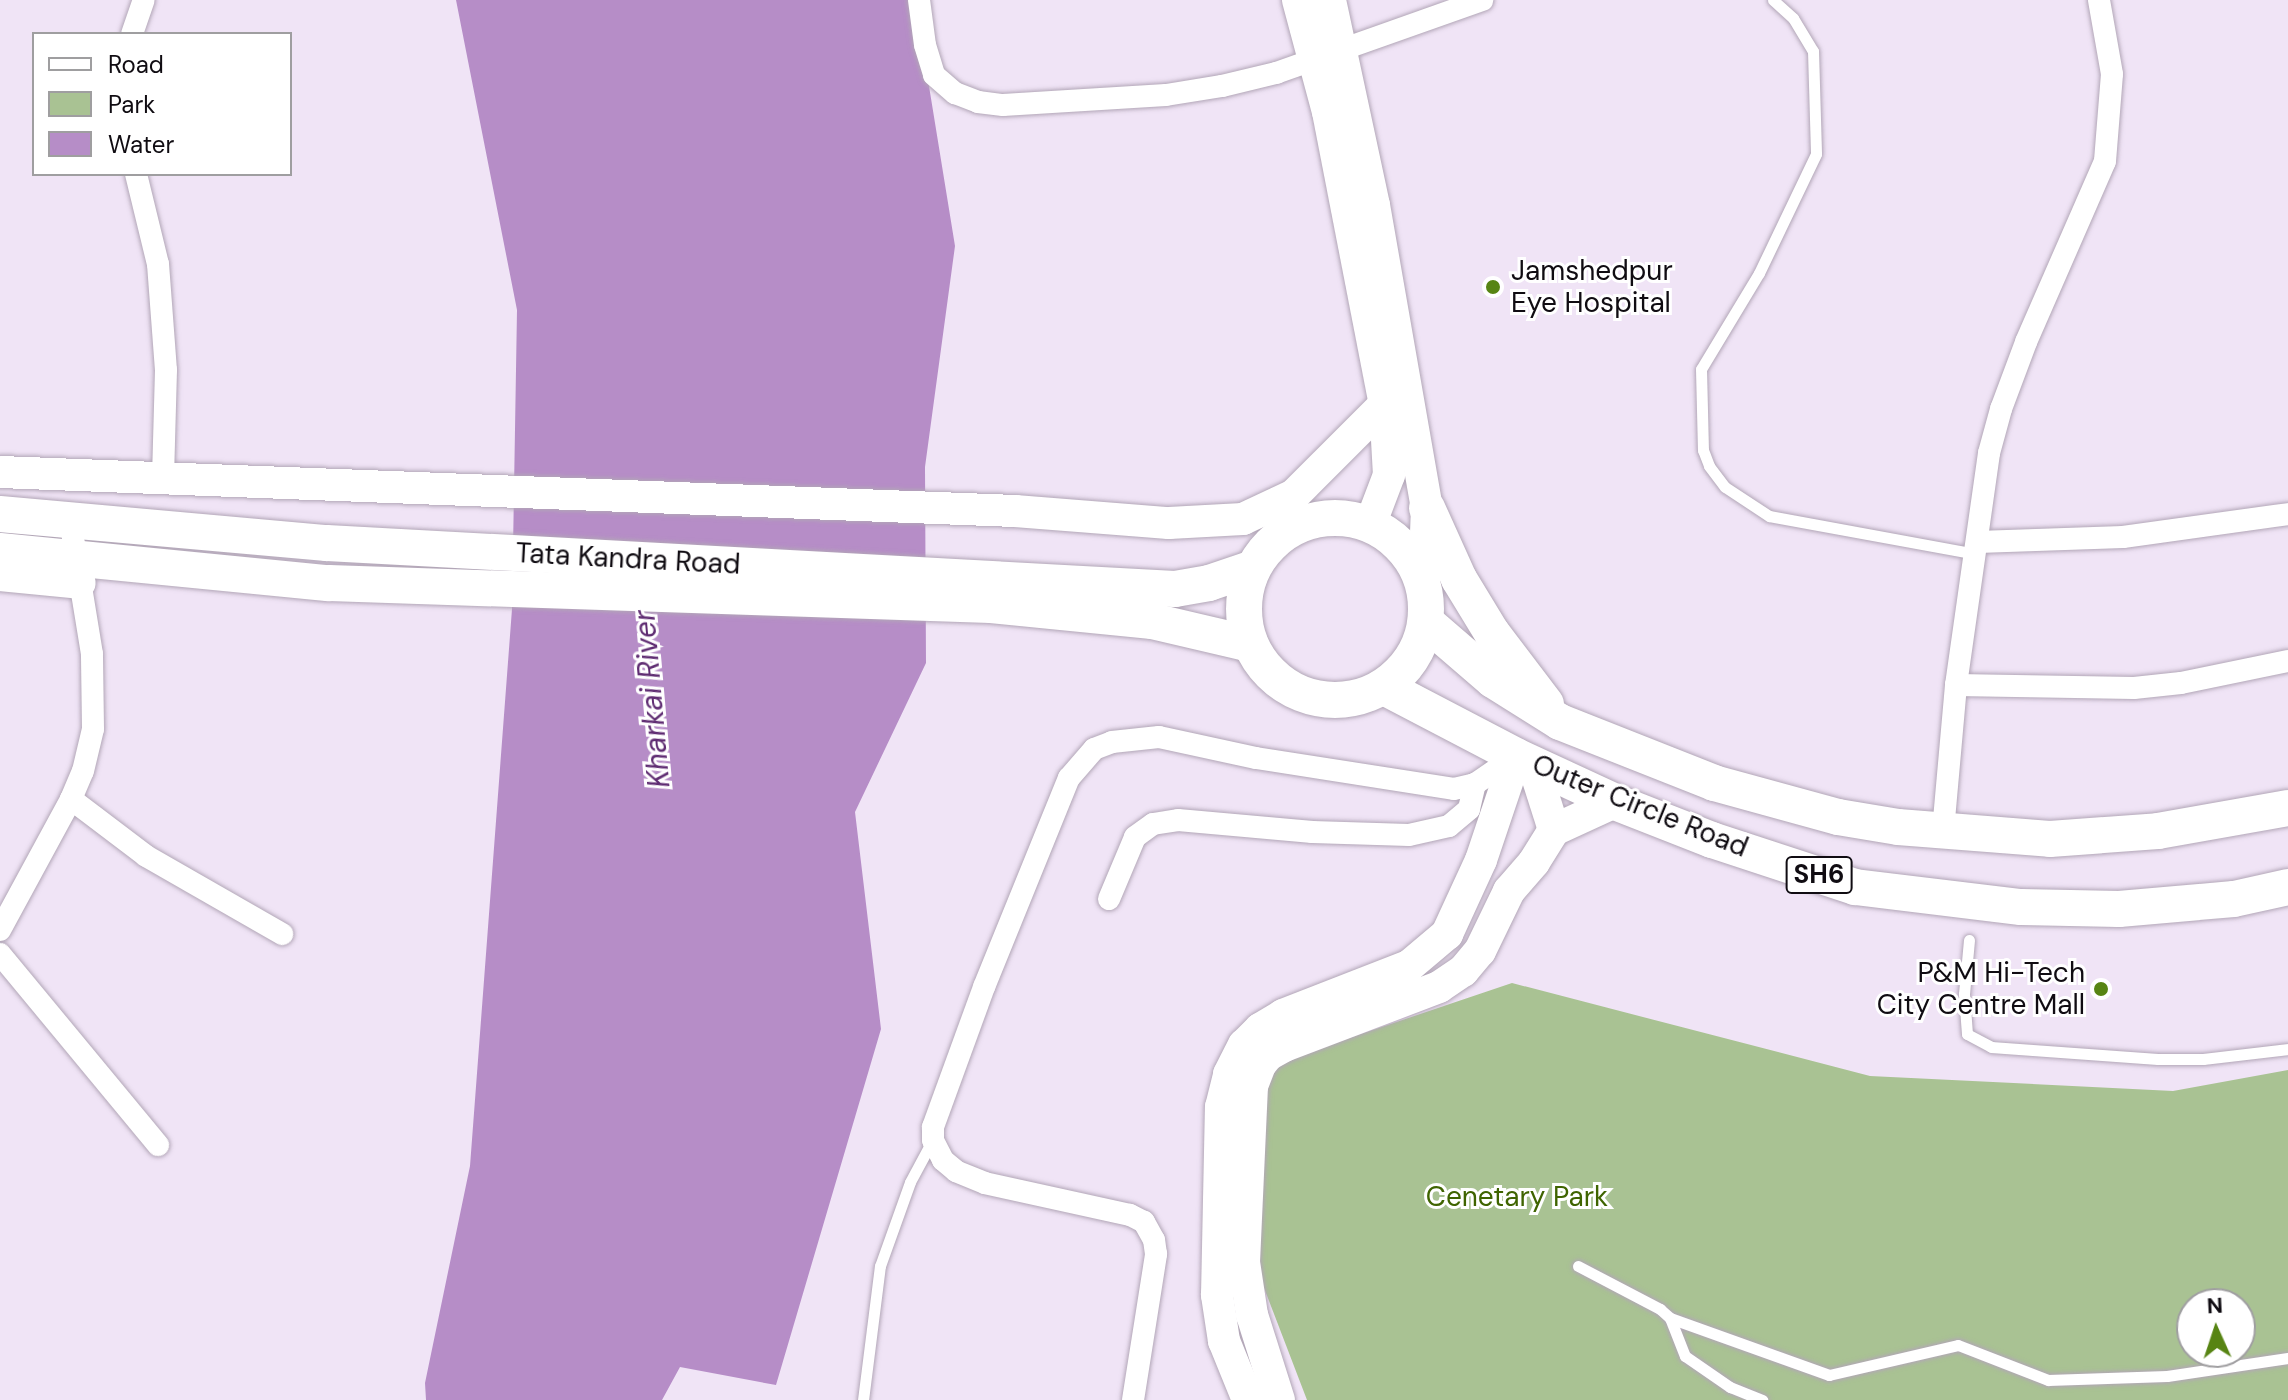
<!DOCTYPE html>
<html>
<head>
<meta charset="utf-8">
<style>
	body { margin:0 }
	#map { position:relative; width:2288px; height:1400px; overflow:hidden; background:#f0e4f6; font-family:"DM Sans",sans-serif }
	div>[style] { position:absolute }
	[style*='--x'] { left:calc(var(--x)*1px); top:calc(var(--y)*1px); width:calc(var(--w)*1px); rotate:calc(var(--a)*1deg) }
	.green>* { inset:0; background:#a9c293 }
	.water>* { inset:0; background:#b68dc7 }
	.roads { filter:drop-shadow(0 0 2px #b2a6b7) drop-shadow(0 0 2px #b2a6b7) }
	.lane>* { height:11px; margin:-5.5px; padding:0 5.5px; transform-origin:5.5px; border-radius:5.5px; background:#fff }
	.street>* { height:22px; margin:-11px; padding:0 11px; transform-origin:11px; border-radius:11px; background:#fff }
	.secondary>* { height:32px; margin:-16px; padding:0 16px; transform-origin:16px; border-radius:16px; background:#fff }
	.primary>* { height:36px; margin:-18px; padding:0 18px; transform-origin:18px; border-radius:18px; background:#fff }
	.primary>.ring { margin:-18px; padding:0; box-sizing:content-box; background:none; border:36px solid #fff; border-radius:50% }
	.dots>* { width:22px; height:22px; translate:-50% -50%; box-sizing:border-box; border:4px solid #fff; border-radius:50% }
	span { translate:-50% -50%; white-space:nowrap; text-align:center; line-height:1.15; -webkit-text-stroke:6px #fff; paint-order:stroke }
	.shield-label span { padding:2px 6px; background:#fff; border:2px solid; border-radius:6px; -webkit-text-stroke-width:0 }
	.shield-label { font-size:26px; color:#100c12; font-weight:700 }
	.poi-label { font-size:28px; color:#100c12 }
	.left { translate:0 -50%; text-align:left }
	.right { translate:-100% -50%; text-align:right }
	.street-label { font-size:28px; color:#100c12 }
	.park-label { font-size:28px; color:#3f6400 }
	.water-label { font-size:30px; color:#5f2c72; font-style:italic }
	.legend { position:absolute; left:32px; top:32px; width:260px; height:144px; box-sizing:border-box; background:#fff; border:2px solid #9f9ea0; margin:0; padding:10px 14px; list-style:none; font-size:24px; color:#100c12 }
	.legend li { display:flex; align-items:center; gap:16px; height:40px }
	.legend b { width:40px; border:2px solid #9f9ea0 }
	.north { position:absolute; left:2176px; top:1288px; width:80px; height:80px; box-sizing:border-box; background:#fff; border:2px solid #9f9ea0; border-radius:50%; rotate:357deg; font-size:22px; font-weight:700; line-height:32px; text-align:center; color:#100c12 }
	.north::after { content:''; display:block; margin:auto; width:28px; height:36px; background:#578413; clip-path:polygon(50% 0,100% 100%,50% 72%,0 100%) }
</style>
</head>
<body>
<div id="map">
	<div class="green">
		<div style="clip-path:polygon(evenodd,1512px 983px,1870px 1076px,2173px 1091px,2288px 1070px,2288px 1400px,1307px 1400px,1256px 1267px,1269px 1065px,1512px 983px,2192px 1304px,2240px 1304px,2240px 1352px,2192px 1352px,2192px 1304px)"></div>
	</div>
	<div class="water">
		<div style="clip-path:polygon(456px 0,915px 0,955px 246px,925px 467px,926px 663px,855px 812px,881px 1029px,776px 1385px,680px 1367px,662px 1400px,426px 1400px,425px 1383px,470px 1166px,512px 609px,517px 310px)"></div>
	</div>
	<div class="roads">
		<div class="lane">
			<div style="--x:1773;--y:0;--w:27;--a:42"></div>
			<div style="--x:1793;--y:18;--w:39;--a:59"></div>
			<div style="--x:1813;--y:51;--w:103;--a:88.3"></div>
			<div style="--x:1816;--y:154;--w:132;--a:115.6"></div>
			<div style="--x:1759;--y:273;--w:112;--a:121.1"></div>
			<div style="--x:1701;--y:369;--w:81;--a:88.6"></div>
			<div style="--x:1703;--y:450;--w:17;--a:69"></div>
			<div style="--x:1709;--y:466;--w:26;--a:53"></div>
			<div style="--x:1725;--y:487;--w:53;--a:33.4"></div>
			<div style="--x:1769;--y:516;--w:210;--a:10.4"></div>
			<div style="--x:1969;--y:940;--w:54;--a:95.3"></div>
			<div style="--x:1964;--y:994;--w:40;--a:85.7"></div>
			<div style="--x:1967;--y:1034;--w:27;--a:28"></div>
			<div style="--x:1991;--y:1047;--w:167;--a:4.1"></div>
			<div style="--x:2158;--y:1059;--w:45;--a:0"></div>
			<div style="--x:2203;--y:1059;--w:86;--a:-6.7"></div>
			<div style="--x:1578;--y:1266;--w:93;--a:27.7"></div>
			<div style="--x:1660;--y:1309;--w:13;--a:42"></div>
			<div style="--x:1670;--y:1318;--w:41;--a:68.5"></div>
			<div style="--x:1685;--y:1356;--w:55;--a:34.6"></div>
			<div style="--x:1730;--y:1387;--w:35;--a:22"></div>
			<div style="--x:1670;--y:1318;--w:169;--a:19.7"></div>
			<div style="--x:1829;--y:1375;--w:132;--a:-13.1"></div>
			<div style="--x:1958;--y:1345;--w:97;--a:21.3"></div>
			<div style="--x:2048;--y:1380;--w:119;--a:-1.9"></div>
			<div style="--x:2167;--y:1376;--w:122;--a:-8.5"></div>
			<div style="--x:863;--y:1400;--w:135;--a:-82.8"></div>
			<div style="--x:880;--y:1266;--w:89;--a:-70.3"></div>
			<div style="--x:910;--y:1182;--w:47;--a:-61.8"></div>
		</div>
		<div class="street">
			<div style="--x:919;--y:0;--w:45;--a:82.4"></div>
			<div style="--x:925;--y:45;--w:31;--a:73"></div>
			<div style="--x:934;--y:75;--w:28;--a:41"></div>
			<div style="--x:955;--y:93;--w:25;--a:21"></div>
			<div style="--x:978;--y:102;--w:25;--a:7"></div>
			<div style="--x:1003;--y:105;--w:163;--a:-3.5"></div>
			<div style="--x:1166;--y:95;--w:57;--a:-9.1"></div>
			<div style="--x:1222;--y:86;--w:56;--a:-13.5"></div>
			<div style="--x:1276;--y:73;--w:219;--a:-19.5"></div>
			<div style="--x:132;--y:34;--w:36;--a:-71"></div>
			<div style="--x:136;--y:174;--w:93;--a:76.3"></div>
			<div style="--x:158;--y:264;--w:106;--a:85.7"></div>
			<div style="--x:166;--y:370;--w:108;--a:91.6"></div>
			<div style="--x:1978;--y:542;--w:145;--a:-2"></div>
			<div style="--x:2123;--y:537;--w:167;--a:-7.9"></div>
			<div style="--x:1956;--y:685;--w:178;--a:1"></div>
			<div style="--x:2134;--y:688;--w:47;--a:-6.1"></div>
			<div style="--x:2181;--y:683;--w:109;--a:-11.6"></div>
			<div style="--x:71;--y:799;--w:94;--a:37.2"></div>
			<div style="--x:146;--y:856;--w:157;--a:29.8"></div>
			<div style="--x:1943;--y:831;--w:147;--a:-84.9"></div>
			<div style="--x:1956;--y:685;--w:234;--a:-81.9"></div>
			<div style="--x:1989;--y:453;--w:46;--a:-74.7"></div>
			<div style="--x:2001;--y:409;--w:72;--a:-69.5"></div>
			<div style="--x:2026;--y:342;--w:197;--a:-66.4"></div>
			<div style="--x:2105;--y:161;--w:87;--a:-85.4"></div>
			<div style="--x:2112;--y:74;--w:75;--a:-100"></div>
			<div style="--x:1109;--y:899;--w:67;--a:-67.2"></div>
			<div style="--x:1135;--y:837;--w:22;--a:-36"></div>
			<div style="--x:1153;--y:824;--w:25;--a:-9"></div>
			<div style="--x:1178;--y:820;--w:135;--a:5.1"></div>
			<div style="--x:1312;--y:832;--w:97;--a:1.8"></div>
			<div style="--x:1409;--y:835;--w:41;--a:-12.7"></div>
			<div style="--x:1449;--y:826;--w:26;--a:-40"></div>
			<div style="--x:1469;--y:809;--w:26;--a:-77"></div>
			<div style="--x:0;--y:930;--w:149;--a:-61.5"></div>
			<div style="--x:71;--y:799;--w:30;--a:-67"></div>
			<div style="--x:83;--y:771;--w:43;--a:-76.6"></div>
			<div style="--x:93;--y:729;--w:75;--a:-90.8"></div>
			<div style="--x:92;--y:654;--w:136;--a:-99.3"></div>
			<div style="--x:0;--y:954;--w:248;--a:50.4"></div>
			<div style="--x:1133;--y:1400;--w:148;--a:-81"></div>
			<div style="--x:1156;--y:1254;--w:14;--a:-98"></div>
			<div style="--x:1154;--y:1240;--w:21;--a:-119"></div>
			<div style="--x:1144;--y:1222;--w:16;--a:-153"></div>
			<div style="--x:1130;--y:1215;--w:148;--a:-167.6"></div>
			<div style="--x:985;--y:1183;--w:31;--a:-158"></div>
			<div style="--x:956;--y:1171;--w:17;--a:-140"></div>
			<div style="--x:943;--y:1160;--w:22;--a:-117"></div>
			<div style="--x:933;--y:1140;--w:13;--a:-90"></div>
			<div style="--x:933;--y:1127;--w:149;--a:-70"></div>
			<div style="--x:984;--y:987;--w:226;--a:-67.9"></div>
			<div style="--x:1069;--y:778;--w:38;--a:-49"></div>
			<div style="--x:1094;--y:749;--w:19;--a:-21"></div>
			<div style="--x:1112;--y:742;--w:47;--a:-6.1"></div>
			<div style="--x:1159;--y:737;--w:99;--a:12.2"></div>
			<div style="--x:1256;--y:758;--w:200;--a:8.9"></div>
			<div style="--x:1454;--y:789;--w:22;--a:-13"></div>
			<div style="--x:1475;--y:784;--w:50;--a:-34.3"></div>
		</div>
		<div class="secondary">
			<div style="--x:1298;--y:0;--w:116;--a:75"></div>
			<div style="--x:1328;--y:112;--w:298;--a:79"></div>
			<div style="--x:1385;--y:404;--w:71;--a:86.8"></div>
			<div style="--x:1389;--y:475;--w:53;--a:110.8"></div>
			<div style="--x:1330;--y:0;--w:210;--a:77.9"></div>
			<div style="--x:1374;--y:205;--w:308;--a:80.1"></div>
			<div style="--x:1427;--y:508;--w:76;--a:92.3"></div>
			<div style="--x:0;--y:472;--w:1016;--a:2.2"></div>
			<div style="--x:1015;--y:511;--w:154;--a:4.5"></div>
			<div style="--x:1169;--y:523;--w:74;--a:-3.1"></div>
			<div style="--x:1243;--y:519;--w:56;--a:-25.2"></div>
			<div style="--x:1294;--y:495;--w:129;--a:-45"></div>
			<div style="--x:0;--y:575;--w:80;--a:5.7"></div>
			<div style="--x:1533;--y:764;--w:69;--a:72.3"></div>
			<div style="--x:1248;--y:1400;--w:64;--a:-112.1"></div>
			<div style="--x:1224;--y:1341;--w:47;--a:-98.7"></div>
			<div style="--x:1217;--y:1295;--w:188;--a:-88.8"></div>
			<div style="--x:1221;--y:1107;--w:34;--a:-76"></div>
			<div style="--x:1229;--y:1074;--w:33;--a:-63"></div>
			<div style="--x:1244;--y:1045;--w:23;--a:-45"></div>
			<div style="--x:1260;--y:1029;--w:27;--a:-31"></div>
			<div style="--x:1283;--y:1015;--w:135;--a:-21.3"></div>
			<div style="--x:1409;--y:966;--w:50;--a:-40.1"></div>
			<div style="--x:1447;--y:934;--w:81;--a:-65.3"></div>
			<div style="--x:1481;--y:860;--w:110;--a:-71.4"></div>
			<div style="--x:1279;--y:1400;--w:89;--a:-107.6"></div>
			<div style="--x:1252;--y:1315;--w:54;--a:-98.6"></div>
			<div style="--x:1244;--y:1262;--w:176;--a:-87.4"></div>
			<div style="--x:1252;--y:1086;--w:22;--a:-69"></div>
			<div style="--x:1260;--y:1065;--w:13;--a:-51"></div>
			<div style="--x:1268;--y:1055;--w:18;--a:-29"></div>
			<div style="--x:1284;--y:1046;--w:166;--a:-20.8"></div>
			<div style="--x:1439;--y:987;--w:29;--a:-34"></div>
			<div style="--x:1463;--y:971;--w:26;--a:-50"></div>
			<div style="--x:1480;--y:951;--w:67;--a:-64.2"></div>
			<div style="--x:1509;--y:891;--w:38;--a:-49"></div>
			<div style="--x:1534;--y:862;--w:38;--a:-58"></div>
			<div style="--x:1554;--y:830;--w:67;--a:-24.7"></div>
		</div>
		<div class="primary">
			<div style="--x:1427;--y:508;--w:78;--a:65.7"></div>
			<div style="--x:1459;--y:579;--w:63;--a:58.6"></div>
			<div style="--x:1492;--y:633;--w:89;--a:52.7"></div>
			<div style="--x:0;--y:514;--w:328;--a:5.1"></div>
			<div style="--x:327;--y:543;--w:849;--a:3.1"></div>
			<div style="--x:1175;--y:589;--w:35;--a:-10"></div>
			<div style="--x:1209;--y:583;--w:46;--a:-18.8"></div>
			<div class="ring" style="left:1244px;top:518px;width:146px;height:146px"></div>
			<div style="--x:0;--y:551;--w:331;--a:5.6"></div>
			<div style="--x:329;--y:583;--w:662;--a:1.9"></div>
			<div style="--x:991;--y:605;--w:162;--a:5.7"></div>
			<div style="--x:1152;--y:621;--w:101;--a:13.2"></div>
			<div style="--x:1427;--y:623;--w:87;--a:40.8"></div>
			<div style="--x:1493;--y:680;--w:79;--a:32.1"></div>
			<div style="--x:1560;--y:722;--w:166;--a:21.6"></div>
			<div style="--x:1714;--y:783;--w:129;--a:15.3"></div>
			<div style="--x:1838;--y:817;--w:61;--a:9.5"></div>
			<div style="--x:1898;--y:827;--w:152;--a:4.5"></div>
			<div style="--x:2050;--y:839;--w:108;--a:-4.2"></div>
			<div style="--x:2158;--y:831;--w:132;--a:-10"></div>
			<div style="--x:1384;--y:687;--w:149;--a:27.6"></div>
			<div style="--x:1516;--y:756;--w:109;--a:24.9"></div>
			<div style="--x:1615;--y:802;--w:104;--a:21.4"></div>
			<div style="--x:1712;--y:840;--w:151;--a:18.2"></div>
			<div style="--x:1855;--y:887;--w:167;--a:6.9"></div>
			<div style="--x:2021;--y:907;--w:98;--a:1.2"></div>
			<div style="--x:2119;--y:909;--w:115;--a:-5"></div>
			<div style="--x:2234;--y:899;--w:55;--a:-12.5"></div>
		</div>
	</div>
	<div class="dots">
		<div style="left:1493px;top:287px;background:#578413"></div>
		<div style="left:2101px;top:989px;background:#578413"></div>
	</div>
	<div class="shield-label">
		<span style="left:1819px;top:875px">SH6</span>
	</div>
	<div class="poi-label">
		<span class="left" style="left:1511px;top:287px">Jamshedpur<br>Eye Hospital</span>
		<span class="right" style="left:2085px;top:989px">P&amp;M Hi-Tech<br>City Centre Mall</span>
	</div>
	<div class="street-label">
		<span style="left:628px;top:559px;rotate:3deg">Tata Kandra Road</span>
		<span style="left:1640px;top:806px;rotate:22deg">Outer Circle Road</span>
	</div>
	<div class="park-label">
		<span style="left:1517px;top:1197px">Cenetary Park</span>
	</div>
	<div class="water-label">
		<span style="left:652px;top:699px;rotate:-95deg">Kharkai River</span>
	</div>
	<ul class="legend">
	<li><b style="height:10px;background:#fff"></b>Road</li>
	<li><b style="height:22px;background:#a9c293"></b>Park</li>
	<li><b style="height:22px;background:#b68dc7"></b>Water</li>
	</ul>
	<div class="north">N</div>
</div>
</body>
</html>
